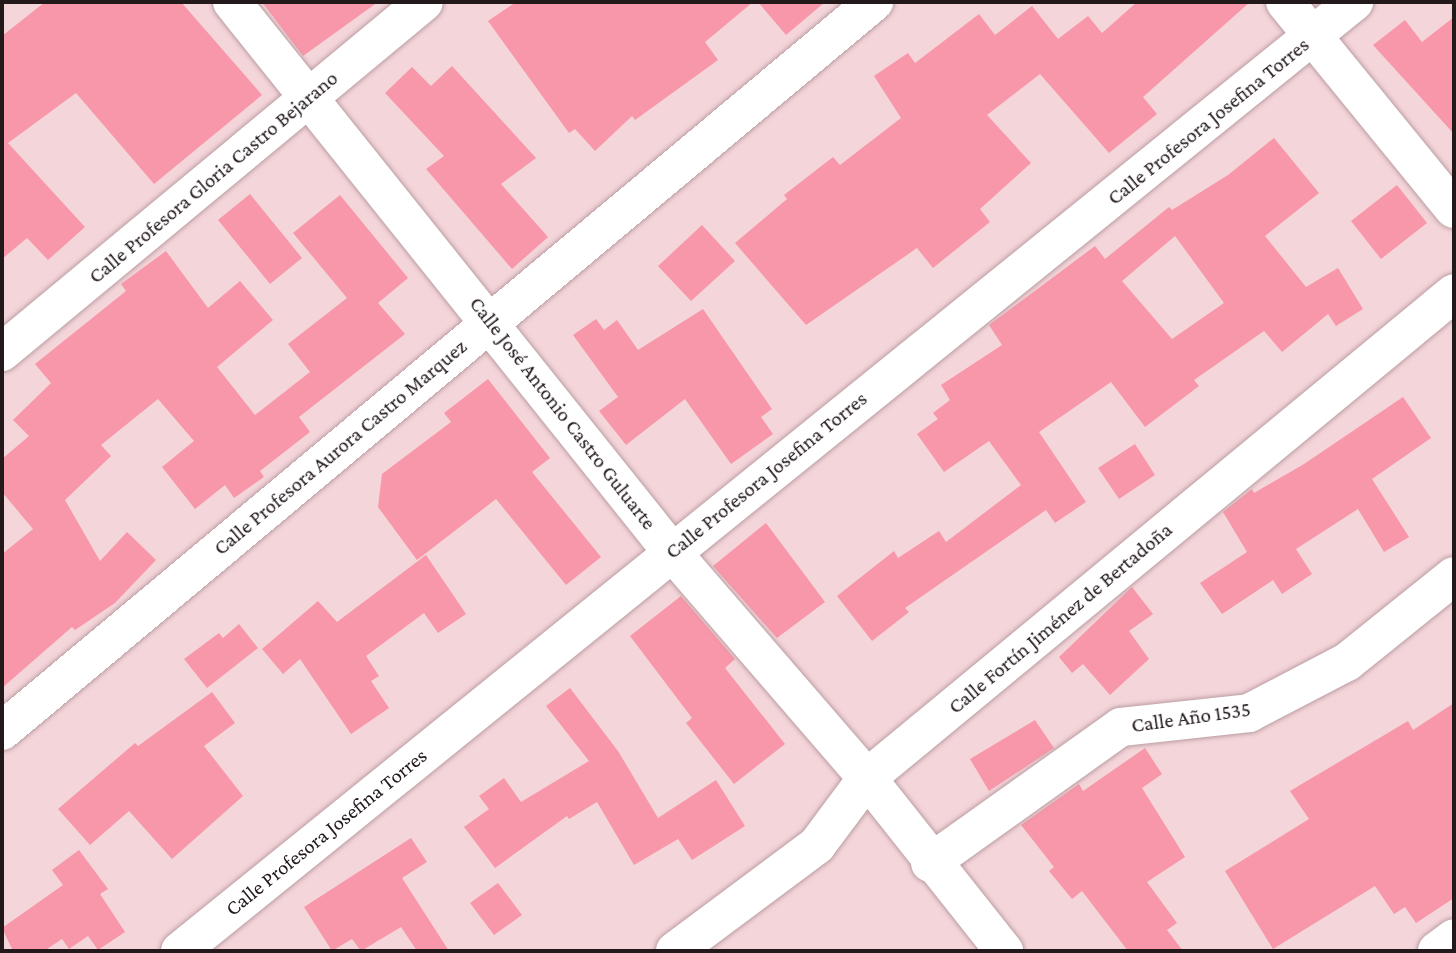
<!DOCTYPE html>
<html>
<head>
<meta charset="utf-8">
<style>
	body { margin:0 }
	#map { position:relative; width:1456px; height:953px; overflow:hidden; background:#f4d5da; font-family:"Crimson Pro",serif }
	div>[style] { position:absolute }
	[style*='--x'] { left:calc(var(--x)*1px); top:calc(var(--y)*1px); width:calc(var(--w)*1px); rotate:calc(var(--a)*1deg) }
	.building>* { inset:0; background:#f897a9 }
	.roads { filter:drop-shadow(0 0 2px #bb9ea2) drop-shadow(0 0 2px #bb9ea2) }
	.minor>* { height:38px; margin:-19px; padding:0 19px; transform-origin:19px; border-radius:19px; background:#fff }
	span { translate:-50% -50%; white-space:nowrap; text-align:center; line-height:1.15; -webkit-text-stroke:5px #fff; paint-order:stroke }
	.street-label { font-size:21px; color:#23181a }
	.frame { position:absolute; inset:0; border:4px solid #23181a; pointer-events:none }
</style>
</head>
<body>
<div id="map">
	<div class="building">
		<div style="clip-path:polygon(45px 2px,181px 2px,262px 95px,154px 184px,76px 93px,8px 143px,85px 227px,48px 260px,27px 238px,2px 259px,2px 36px)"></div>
		<div style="clip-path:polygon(262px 2px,378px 2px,303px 56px)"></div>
		<div style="clip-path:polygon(516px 2px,753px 2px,705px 42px,718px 60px,635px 120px,632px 116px,595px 151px,575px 129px,569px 133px,488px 21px)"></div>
		<div style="clip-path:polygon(758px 2px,825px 2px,786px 35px)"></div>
		<div style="clip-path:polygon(1137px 2px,1250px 2px,1143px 97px,1157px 114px,1109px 153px,1040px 74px,987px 115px,1031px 163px,980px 209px,990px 222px,933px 268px,917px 248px,806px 325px,735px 243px,787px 199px,784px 195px,833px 157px,840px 165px,901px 118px,874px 76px,908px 53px,915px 63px,979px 14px,995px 35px,1032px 6px,1058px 39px,1088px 16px,1102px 33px)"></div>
		<div style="clip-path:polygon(1454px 17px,1454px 134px,1373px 45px,1405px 20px,1422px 42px)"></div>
		<div style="clip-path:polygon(452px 66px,536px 158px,501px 184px,548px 237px,512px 269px,426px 169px,444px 156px,385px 93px,412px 67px,431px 86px)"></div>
		<div style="clip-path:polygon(evenodd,1274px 138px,1319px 193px,1265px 236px,1306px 287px,1338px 268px,1363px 309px,1336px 326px,1328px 314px,1282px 352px,1264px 331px,1194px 380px,1199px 386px,1145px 427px,1111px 382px,1039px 432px,1086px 502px,1055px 523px,1046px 510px,905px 608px,909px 612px,872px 641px,837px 596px,894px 551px,898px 558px,939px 531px,946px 542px,1021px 485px,989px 441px,944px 472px,917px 434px,938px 419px,933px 413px,950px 400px,941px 385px,1002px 345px,989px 325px,1095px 246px,1105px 259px,1169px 207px,1172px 210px,1228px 175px,1274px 138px,1175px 236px,1224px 303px,1172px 339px,1122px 281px,1175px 236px)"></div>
		<div style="clip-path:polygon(1397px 185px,1427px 223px,1381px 259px,1351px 221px)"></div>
		<div style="clip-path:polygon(250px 194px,302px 258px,270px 284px,218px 220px)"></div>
		<div style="clip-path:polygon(340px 195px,408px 278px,378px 303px,405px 334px,299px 417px,310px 432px,260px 471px,264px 477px,234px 498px,225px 485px,195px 509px,162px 467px,194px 441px,158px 399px,101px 445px,111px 456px,65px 500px,100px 561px,127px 532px,156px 560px,115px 603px,75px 630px,72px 627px,2px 688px,2px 554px,33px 529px,2px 492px,2px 459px,29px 436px,13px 420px,51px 383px,35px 364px,126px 291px,121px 284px,166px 251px,208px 308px,240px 281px,273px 320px,217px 367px,255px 415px,310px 372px,288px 344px,347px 298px,293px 233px)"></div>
		<div style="clip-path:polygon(702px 225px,735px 261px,691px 301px,658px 266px)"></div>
		<div style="clip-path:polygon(703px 309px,772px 409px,761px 417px,773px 434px,731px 464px,685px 399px,626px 445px,599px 411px,618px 397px,573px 335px,596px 319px,604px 330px,617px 320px,638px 350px)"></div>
		<div style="clip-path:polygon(488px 379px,550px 458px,532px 472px,601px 557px,566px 585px,496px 499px,417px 560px,378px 507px,382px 474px,451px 422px,444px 413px)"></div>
		<div style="clip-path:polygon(1403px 397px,1431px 438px,1372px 479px,1409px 537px,1384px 552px,1358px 509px,1296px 549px,1312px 574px,1282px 594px,1273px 580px,1222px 614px,1200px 583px,1247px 552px,1223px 512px,1252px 489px,1254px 493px,1304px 464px)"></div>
		<div style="clip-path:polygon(1135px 444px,1155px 475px,1119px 499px,1098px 468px)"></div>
		<div style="clip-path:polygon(766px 523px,825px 602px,777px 638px,713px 566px)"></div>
		<div style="clip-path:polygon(426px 555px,466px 614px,438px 633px,424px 613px,366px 656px,379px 676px,371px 681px,389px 708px,351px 734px,300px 659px,283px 674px,262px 649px,318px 601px,337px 622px)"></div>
		<div style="clip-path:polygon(1132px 587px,1153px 614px,1129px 631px,1149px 659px,1110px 695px,1083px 664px,1072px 673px,1059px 657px)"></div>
		<div style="clip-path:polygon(681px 596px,735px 659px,725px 668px,785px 744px,734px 784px,686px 723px,692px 718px,630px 636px)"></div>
		<div style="clip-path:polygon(239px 624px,258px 648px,207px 688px,184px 659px,219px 633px,223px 638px)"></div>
		<div style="clip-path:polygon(570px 688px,618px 751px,658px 818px,716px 780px,745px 826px,692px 860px,678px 839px,634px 865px,597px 802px,569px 819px,567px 816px,495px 868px,464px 827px,489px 809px,479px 796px,504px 778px,521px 802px,589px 761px,546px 706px)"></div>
		<div style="clip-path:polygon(212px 692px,235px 723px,204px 746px,243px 796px,172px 859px,129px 811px,90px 845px,58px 809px,135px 743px,138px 746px)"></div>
		<div style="clip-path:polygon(1454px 703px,1454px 898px,1416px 923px,1405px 907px,1394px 914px,1375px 886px,1273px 949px,1225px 871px,1309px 819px,1290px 791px,1408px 721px,1413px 730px)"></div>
		<div style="clip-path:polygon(1035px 720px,1054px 748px,989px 791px,970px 759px)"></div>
		<div style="clip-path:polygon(1145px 748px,1162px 774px,1142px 788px,1185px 857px,1147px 882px,1177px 923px,1167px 930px,1183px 951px,1128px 951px,1082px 891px,1072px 899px,1049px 871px,1054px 867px,1021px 825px,1079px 784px,1083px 791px)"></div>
		<div style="clip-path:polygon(411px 838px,427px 862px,402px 878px,449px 951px,417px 951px,401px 927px,361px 951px,352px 939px,332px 951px,304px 907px)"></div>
		<div style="clip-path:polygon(79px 850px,108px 889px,100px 894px,125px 932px,98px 950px,88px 936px,69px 949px,62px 939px,44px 951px,13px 951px,2px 928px,63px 885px,52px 870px)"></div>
		<div style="clip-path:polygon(498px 883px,522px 915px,494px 935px,470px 903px)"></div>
	</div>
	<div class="roads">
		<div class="minor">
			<div style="--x:232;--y:2;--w:703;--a:51.35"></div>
			<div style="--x:671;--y:551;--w:300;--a:49.2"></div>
			<div style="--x:867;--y:778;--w:221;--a:51.6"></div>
			<div style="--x:1285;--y:2;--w:267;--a:50.8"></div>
			<div style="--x:2;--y:352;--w:548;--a:-39.67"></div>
			<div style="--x:2;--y:731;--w:1137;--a:-39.9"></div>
			<div style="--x:930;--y:863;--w:234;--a:-35.5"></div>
			<div style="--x:1121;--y:727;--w:129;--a:-6.2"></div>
			<div style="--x:1249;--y:713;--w:110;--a:-27.5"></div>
			<div style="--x:1347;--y:662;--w:137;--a:-38.8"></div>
			<div style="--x:180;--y:951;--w:1510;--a:-38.95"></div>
			<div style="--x:675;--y:951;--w:177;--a:-36.7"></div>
			<div style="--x:817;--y:845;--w:84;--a:-53.3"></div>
			<div style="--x:867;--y:778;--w:761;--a:-39.56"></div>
			<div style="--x:1437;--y:951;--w:21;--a:-37"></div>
		</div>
	</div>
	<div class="street-label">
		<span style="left:1208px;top:121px;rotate:-39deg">Calle Profesora Josefina Torres</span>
		<span style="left:213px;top:177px;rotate:-40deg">Calle Profesora Gloria Castro Bejarano</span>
		<span style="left:563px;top:413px;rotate:52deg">Calle José Antonio Castro Guluarte</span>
		<span style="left:340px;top:447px;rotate:-40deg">Calle Profesora Aurora Castro Marquez</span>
		<span style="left:766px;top:475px;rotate:-39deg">Calle Profesora Josefina Torres</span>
		<span style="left:1060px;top:618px;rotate:-40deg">Calle Fortín Jiménez de Bertadoña</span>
		<span style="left:1191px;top:717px;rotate:-8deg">Calle Año 1535</span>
		<span style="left:326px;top:832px;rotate:-39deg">Calle Profesora Josefina Torres</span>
	</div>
	<div class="frame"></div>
</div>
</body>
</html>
